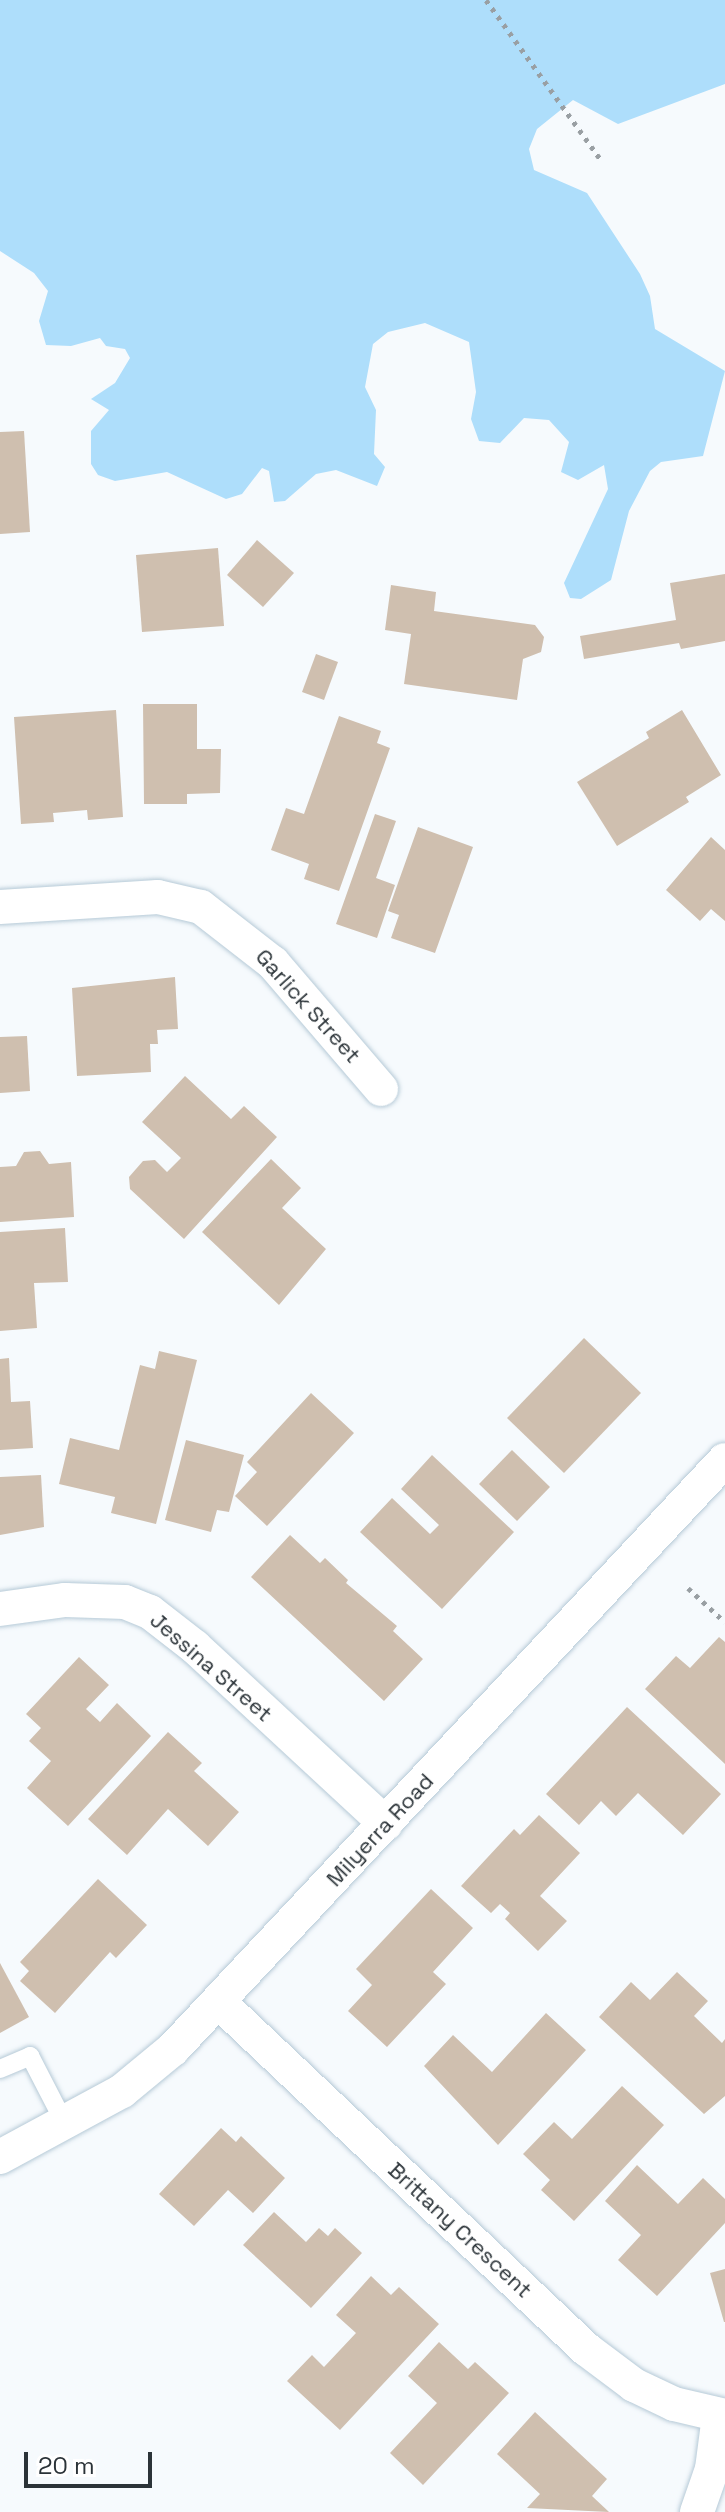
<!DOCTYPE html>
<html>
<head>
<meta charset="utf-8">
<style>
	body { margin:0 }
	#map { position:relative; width:725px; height:2512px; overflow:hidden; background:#f6fafd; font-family:"Space Grotesk",sans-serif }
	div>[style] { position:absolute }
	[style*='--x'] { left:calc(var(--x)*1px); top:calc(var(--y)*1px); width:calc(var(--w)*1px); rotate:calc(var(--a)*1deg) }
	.green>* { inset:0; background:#aedefb }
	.building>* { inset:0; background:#cfbfaf }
	.path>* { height:5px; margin-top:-2.5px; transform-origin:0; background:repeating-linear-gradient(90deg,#999fa3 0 4px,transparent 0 10px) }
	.roads { filter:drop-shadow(0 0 2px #b6cad7) drop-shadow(0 0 2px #b6cad7) }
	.lane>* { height:18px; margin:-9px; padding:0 9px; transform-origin:9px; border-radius:9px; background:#fff }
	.street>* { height:34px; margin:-17px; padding:0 17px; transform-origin:17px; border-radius:17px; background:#fff }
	span { translate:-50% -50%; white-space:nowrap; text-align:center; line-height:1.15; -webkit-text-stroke:7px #fff; paint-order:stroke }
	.street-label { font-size:22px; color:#2b3338 }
	.scale { position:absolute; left:24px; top:2452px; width:128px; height:36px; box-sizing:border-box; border:4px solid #2b3338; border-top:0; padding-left:10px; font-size:24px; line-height:28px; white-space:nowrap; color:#2b3338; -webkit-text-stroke:6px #fff; paint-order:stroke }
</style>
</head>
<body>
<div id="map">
	<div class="green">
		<div style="clip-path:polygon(0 0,725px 0,725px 84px,618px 124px,573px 100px,537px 129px,529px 149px,534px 170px,587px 193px,640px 274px,650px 296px,655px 329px,725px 371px,703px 456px,661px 462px,650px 471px,629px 511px,611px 580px,581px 599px,570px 598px,564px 583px,608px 489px,604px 465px,578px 480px,561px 472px,569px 442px,549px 420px,524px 418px,500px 443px,479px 441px,471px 419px,476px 392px,469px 342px,425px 323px,388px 332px,373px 344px,365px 387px,376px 410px,374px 454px,385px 467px,377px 486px,336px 470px,316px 474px,285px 501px,274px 502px,269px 471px,262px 468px,242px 494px,226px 499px,167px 472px,115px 481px,98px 475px,91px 464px,91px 431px,109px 410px,91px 399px,115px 383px,130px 358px,125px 349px,106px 346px,100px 338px,71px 346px,46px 345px,39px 321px,48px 291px,34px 273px,0 251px)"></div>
	</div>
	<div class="building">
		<div style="clip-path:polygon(24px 431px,30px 532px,0 534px,0 432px)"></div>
		<div style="clip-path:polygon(257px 540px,294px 573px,263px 607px,227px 575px)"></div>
		<div style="clip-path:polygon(218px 548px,224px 626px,142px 632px,136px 555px)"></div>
		<div style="clip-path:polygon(725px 574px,725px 641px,681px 649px,679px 643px,584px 659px,580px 636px,676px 620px,670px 583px)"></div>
		<div style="clip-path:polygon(391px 585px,436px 592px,434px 611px,535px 625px,544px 637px,541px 652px,523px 659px,517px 700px,404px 684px,411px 634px,385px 630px)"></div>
		<div style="clip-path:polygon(316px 654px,338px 662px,324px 700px,302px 692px)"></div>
		<div style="clip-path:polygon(143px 704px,197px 704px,197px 749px,221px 749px,220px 793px,187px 794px,187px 804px,144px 804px)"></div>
		<div style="clip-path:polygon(116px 710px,123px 817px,88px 820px,87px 810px,53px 813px,54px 822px,21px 824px,14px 717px)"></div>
		<div style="clip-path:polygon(682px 710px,721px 775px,686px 797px,689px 802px,617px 846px,577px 782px,649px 738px,646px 732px)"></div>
		<div style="clip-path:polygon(339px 716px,381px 731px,377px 743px,390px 748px,339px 891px,304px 879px,309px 864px,271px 850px,286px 808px,304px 814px)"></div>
		<div style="clip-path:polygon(375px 814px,396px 821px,376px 878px,395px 885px,377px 938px,336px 924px)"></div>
		<div style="clip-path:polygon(418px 827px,473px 847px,435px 953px,391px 938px,399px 915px,388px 911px)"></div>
		<div style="clip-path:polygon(711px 837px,725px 850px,725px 921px,711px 909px,700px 921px,666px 890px)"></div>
		<div style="clip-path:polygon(175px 977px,178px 1029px,157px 1030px,158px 1044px,150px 1044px,151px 1072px,77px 1076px,72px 988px)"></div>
		<div style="clip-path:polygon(27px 1036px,30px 1091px,0 1093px,0 1037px)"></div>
		<div style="clip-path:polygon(185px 1076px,231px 1119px,244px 1106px,277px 1137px,184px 1239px,130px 1189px,129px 1177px,143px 1161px,155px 1160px,167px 1172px,181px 1158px,142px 1122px)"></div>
		<div style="clip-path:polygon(40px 1151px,49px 1164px,71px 1162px,74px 1217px,0 1222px,0 1167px,16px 1166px,24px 1152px)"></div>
		<div style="clip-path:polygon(271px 1159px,301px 1188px,282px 1208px,326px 1249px,279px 1305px,202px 1232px)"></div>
		<div style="clip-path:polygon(65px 1228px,68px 1282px,34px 1283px,37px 1328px,0 1331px,0 1232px)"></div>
		<div style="clip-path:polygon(584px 1338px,641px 1393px,564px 1473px,507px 1418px)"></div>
		<div style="clip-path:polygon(159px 1351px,197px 1360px,156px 1524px,111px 1513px,115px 1497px,59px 1484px,70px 1438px,119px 1450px,140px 1365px,155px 1369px)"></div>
		<div style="clip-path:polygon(9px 1358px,11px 1402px,30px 1401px,33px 1448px,0 1450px,0 1359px)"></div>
		<div style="clip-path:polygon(311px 1393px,354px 1433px,267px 1526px,235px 1496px,257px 1472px,247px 1462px)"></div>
		<div style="clip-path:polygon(186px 1440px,244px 1455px,229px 1512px,217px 1510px,211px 1532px,165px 1520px)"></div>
		<div style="clip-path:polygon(512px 1450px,550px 1487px,517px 1521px,479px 1484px)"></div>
		<div style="clip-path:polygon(432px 1455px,514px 1532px,442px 1609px,360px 1532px,392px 1498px,430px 1534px,439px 1525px,401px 1489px)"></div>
		<div style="clip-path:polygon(41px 1475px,44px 1527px,0 1535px,0 1477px)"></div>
		<div style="clip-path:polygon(290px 1535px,320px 1563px,325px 1558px,348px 1580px,346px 1583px,397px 1626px,393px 1631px,423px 1659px,384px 1701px,251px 1577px)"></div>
		<div style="clip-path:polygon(719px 1637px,725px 1642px,725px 1764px,645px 1689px,676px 1656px,690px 1668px)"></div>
		<div style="clip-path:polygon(79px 1657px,109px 1685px,86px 1709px,100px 1722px,117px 1703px,151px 1736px,68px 1826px,27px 1788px,51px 1761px,29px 1741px,41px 1728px,26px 1714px)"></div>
		<div style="clip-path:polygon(627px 1707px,721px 1794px,683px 1835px,638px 1793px,616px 1816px,601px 1801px,579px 1825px,546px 1794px)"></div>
		<div style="clip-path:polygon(168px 1732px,202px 1763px,194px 1771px,239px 1812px,208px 1846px,168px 1809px,127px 1855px,88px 1819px)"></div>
		<div style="clip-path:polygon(539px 1815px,580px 1853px,540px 1896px,567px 1921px,538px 1951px,505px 1919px,510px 1913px,500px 1904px,491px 1913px,461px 1886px,514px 1829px,520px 1835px)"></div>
		<div style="clip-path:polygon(98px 1879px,147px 1925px,116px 1958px,110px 1952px,55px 2013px,20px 1981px,29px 1971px,20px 1962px)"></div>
		<div style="clip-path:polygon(431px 1889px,473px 1928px,433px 1972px,446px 1984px,387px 2047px,348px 2011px,372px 1985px,356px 1969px)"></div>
		<div style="clip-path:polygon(0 1963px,29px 2017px,0 2033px)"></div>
		<div style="clip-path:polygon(677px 1972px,708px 2001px,694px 2016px,722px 2043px,725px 2039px,725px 2096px,704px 2114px,599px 2017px,631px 1982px,650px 2000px)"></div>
		<div style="clip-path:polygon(546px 2013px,586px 2050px,498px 2145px,424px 2066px,453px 2035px,492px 2072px)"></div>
		<div style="clip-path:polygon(622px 2086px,664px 2125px,574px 2221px,541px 2190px,550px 2180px,523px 2154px,554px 2122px,572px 2139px)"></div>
		<div style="clip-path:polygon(221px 2128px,236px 2142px,241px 2136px,285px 2178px,253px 2213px,228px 2190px,194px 2226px,159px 2194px)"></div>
		<div style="clip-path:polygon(637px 2165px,678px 2204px,703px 2178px,725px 2199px,725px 2223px,657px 2296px,618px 2260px,641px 2235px,605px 2201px)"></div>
		<div style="clip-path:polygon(274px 2212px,306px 2242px,319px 2228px,328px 2236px,335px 2228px,362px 2253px,311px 2308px,243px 2245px)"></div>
		<div style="clip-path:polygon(725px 2269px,725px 2322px,724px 2322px,710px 2273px)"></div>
		<div style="clip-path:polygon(371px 2276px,391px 2295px,399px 2287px,439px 2324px,340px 2430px,287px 2381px,312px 2355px,324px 2367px,356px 2333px,336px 2315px)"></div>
		<div style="clip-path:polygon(439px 2342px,468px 2369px,475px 2362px,509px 2393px,423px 2485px,390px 2453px,437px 2403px,408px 2376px)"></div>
		<div style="clip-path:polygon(535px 2412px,607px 2479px,592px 2496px,609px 2512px,527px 2508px,540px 2494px,497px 2454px)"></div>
	</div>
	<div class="path">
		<div style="--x:486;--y:0;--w:197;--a:54.3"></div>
		<div style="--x:688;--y:1588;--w:50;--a:42.6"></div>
	</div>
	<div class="roads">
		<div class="lane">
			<div style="--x:0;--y:2069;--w:33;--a:-23"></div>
			<div style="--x:30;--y:2056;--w:74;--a:62.7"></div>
		</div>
		<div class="street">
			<div style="--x:0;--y:907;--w:158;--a:-3.6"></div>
			<div style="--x:158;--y:897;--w:44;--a:13.1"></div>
			<div style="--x:201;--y:907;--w:91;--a:37.9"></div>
			<div style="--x:273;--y:963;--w:166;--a:49.4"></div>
			<div style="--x:0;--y:1609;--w:66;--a:-7.9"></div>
			<div style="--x:65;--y:1600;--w:60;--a:1.9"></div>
			<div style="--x:125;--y:1602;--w:27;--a:22"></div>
			<div style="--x:150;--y:1612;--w:57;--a:37.9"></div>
			<div style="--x:195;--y:1647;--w:260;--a:42.8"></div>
			<div style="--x:220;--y:2003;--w:504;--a:43.39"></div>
			<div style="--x:586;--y:2349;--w:60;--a:36.9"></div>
			<div style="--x:634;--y:2385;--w:44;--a:25.4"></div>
			<div style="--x:674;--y:2404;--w:52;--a:13.2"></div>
			<div style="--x:0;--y:2157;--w:139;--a:-28.4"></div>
			<div style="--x:122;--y:2091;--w:66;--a:-39.5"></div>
			<div style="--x:173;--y:2049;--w:807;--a:-46.86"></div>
			<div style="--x:697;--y:2512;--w:46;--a:-70.8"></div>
			<div style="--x:712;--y:2469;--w:53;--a:-82.5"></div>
		</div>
	</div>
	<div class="street-label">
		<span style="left:308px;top:1006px;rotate:48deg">Garlick Street</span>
		<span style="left:211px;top:1667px;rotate:41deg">Jessina Street</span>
		<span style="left:380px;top:1830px;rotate:-47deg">Milyerra Road</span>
		<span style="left:460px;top:2230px;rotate:43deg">Brittany Crescent</span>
	</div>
	<div class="scale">20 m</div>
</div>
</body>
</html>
